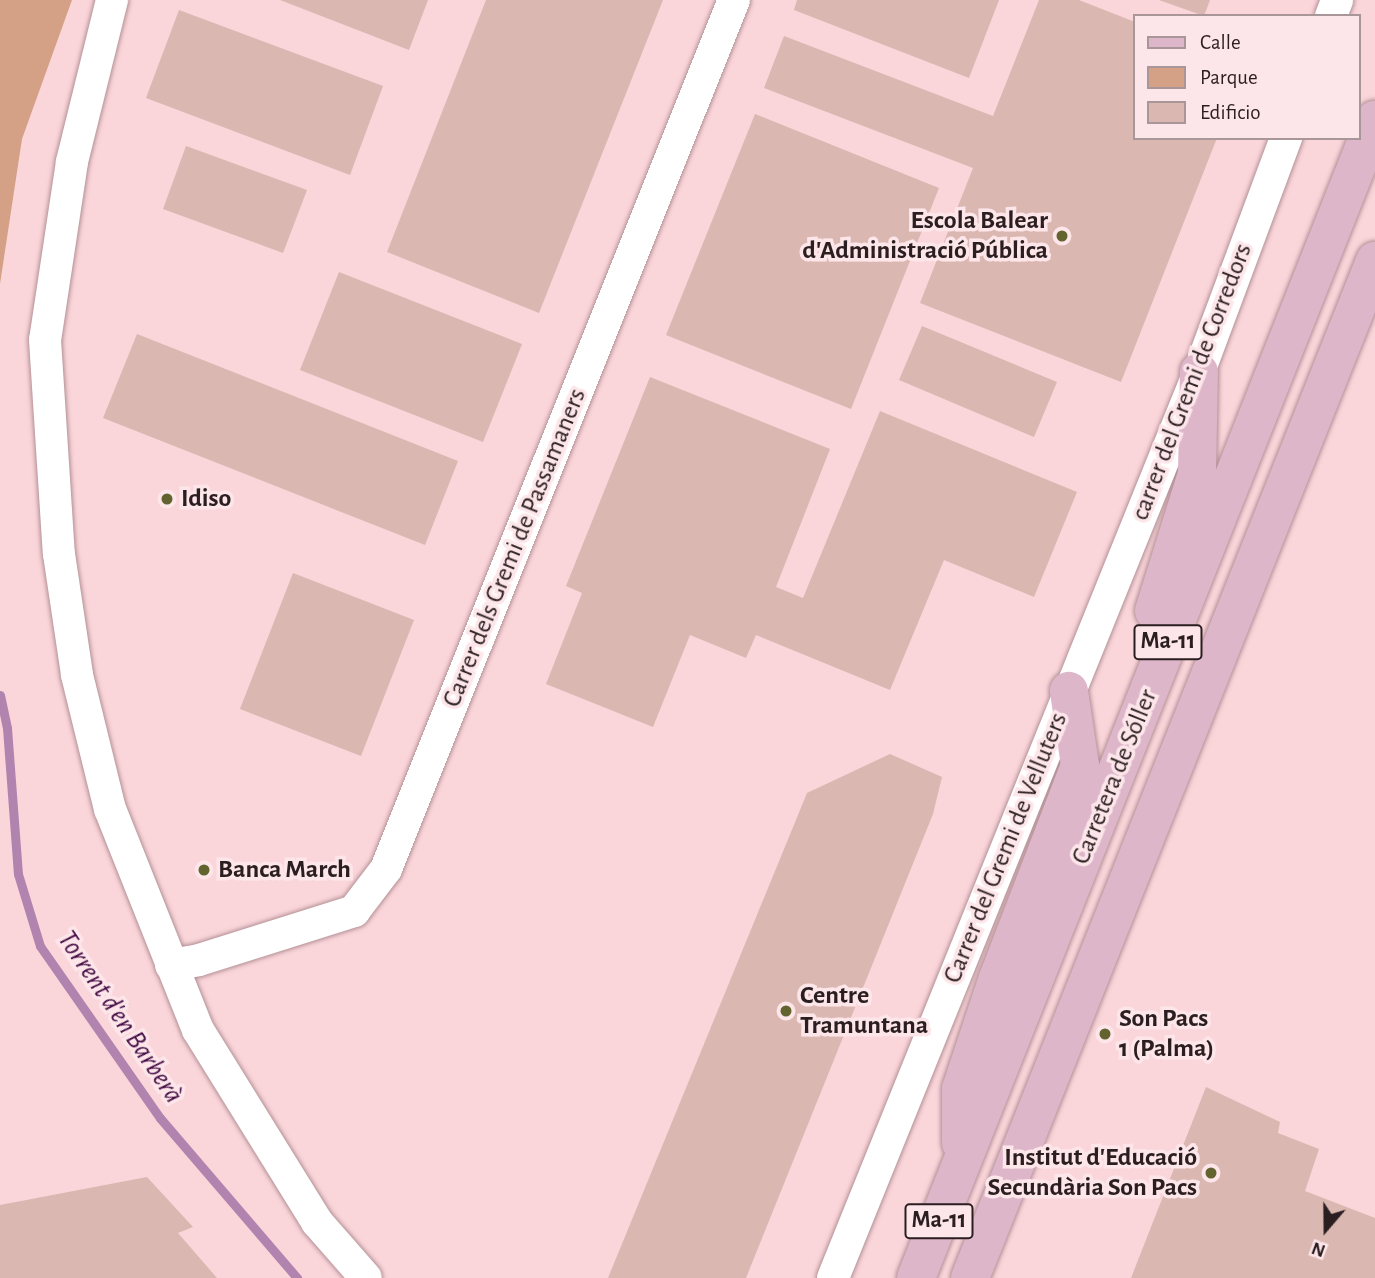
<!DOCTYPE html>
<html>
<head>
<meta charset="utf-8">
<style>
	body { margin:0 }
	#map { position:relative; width:1375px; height:1278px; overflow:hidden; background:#fad5da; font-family:"Alegreya Sans",sans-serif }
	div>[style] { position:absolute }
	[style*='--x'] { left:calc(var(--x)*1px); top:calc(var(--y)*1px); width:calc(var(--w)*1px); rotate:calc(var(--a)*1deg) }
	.green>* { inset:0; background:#d4a187 }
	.stream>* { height:9px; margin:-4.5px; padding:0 4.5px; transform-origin:4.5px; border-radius:4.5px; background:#b184af }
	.building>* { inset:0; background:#dbb7b1 }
	.roads { filter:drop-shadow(0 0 2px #b39196) drop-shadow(0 0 2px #b39196) }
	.street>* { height:32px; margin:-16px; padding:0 16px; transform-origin:16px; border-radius:16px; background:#fff }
	.primary>* { height:38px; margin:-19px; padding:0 19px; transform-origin:19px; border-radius:19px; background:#ddb6ca }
	.dots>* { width:19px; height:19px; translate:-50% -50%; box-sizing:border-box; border:4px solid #fde6ea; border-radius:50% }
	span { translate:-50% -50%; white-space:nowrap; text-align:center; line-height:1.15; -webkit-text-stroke:7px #fde6ea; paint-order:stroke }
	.shield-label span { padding:2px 5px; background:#fde6ea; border:2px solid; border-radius:5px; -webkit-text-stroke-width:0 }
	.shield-label { font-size:24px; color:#2b1e20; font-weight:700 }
	.poi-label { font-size:26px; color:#2b1e20; font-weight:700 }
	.right { translate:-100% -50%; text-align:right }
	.left { translate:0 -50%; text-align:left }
	.street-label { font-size:26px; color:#2b1e20 }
	.water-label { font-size:28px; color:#440c44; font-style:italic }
	.legend { position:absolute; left:1133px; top:14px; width:228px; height:126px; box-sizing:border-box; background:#fde6ea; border:2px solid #a99699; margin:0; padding:9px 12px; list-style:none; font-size:21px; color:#2b1e20 }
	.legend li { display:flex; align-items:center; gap:14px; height:35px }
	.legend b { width:35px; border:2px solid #a99699 }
	.north { position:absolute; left:1291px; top:1194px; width:70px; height:70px; -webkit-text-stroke:5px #fde6ea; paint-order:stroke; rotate:200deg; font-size:19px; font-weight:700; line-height:28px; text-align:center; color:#2b1e20 }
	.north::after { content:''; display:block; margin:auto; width:24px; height:32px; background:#2b1e20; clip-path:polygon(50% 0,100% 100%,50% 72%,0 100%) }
</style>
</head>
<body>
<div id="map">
	<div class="green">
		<div style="clip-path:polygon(0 0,72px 0,22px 139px,0 284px)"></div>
	</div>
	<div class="stream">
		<div style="--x:0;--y:695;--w:34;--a:78"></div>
		<div style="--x:7;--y:728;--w:146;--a:85.7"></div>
		<div style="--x:18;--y:874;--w:75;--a:73"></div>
		<div style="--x:40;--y:946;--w:210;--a:55.1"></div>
		<div style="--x:160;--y:1118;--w:211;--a:49.4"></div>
	</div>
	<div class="building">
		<div style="clip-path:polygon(280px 0,428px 0,409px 50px)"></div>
		<div style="clip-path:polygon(486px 0,663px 0,539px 313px,387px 252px)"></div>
		<div style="clip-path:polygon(797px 0,999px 0,969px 78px,794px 10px)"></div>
		<div style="clip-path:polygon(1039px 0,1079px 0,1135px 22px,1135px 138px,1217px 138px,1121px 382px,920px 303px,973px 168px,764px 88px,784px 36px,993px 116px)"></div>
		<div style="clip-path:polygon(1159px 0,1210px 0,1204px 16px)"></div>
		<div style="clip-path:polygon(179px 10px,383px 86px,350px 175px,146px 98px)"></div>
		<div style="clip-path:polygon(755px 114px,939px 188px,851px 409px,666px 335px)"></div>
		<div style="clip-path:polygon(186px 146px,307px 190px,283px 253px,163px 209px)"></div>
		<div style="clip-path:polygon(339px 272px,522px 344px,483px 442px,300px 370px)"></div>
		<div style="clip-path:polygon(922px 326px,1057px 382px,1034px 437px,899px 380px)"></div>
		<div style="clip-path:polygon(137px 334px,458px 461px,425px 545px,103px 418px)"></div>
		<div style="clip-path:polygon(650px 377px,830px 449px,776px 587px,803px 598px,880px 411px,1077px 492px,1034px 597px,944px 560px,890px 690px,756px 635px,746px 658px,690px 635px,653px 727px,546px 684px,582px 593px,566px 586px)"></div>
		<div style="clip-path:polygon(293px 573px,414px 620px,361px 756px,240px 709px)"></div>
		<div style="clip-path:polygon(890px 754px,942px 777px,933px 814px,746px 1278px,608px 1278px,807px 793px)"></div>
		<div style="clip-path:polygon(1206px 1087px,1280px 1122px,1278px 1133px,1319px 1149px,1305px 1191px,1375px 1218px,1375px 1278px,1131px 1278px)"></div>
		<div style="clip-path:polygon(147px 1177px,193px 1227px,178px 1233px,217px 1278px,0 1278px,0 1205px)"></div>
	</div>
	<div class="roads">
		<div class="street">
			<div style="--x:112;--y:0;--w:167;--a:103.9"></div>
			<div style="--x:72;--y:162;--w:180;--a:98.6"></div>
			<div style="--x:45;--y:340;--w:214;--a:86.3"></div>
			<div style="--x:59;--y:554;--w:122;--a:81.5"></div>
			<div style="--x:77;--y:675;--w:138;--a:76.2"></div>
			<div style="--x:110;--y:809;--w:238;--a:68.3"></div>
			<div style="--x:198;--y:1030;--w:226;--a:58.2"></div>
			<div style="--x:317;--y:1222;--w:74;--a:48.8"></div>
			<div style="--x:1331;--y:16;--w:17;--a:-69"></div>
			<div style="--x:171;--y:965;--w:28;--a:-10"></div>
			<div style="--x:199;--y:960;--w:163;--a:-17.5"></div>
			<div style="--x:354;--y:911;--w:53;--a:-52.7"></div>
			<div style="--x:386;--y:869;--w:936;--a:-68.18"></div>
			<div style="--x:833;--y:1278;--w:977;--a:-68"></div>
			<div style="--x:1199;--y:372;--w:250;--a:-69.6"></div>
		</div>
		<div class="primary">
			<div style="--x:1154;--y:611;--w:144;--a:-72.6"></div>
			<div style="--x:1197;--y:474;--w:102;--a:-88.9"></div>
			<div style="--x:961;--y:1143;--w:54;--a:-90"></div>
			<div style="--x:961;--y:1089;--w:117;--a:-71.6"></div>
			<div style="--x:998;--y:978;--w:228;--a:-68.9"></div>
			<div style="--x:1080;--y:765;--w:75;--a:-98.5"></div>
			<div style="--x:916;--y:1278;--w:1246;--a:-68.38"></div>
			<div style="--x:970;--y:1278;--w:1095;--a:-68.29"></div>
		</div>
	</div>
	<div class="dots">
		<div style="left:1062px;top:236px;background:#636330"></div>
		<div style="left:167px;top:499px;background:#636330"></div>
		<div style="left:204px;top:870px;background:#636330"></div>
		<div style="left:786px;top:1011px;background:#636330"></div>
		<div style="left:1105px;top:1034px;background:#636330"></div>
		<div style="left:1211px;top:1173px;background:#636330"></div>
	</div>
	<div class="shield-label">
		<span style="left:1168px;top:642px">Ma-11</span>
		<span style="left:939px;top:1221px">Ma-11</span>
	</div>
	<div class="poi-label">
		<span class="right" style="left:1048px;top:236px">Escola Balear<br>d'Administració Pública</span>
		<span class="left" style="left:181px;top:499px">Idiso</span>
		<span class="left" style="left:218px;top:870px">Banca March</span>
		<span class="left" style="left:800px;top:1011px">Centre<br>Tramuntana</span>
		<span class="left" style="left:1119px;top:1034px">Son Pacs<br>1 (Palma)</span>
		<span class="right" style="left:1197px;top:1173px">Institut d'Educació<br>Secundària Son Pacs</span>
	</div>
	<div class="street-label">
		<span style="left:1192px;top:382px;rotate:-69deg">carrer del Gremi de Corredors</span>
		<span style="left:515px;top:548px;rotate:-68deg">Carrer dels Gremi de Passamaners</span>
		<span style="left:1115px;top:777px;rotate:-68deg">Carretera de Sóller</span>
		<span style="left:1006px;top:848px;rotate:-68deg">Carrer del Gremi de Velluters</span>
	</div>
	<div class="water-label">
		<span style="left:120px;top:1017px;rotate:56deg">Torrent d'en Barberà</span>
	</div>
	<ul class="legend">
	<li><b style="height:9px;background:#ddb6ca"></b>Calle</li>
	<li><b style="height:19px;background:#d4a187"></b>Parque</li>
	<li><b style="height:19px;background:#dbb7b1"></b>Edificio</li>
	</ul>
	<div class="north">N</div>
</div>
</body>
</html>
